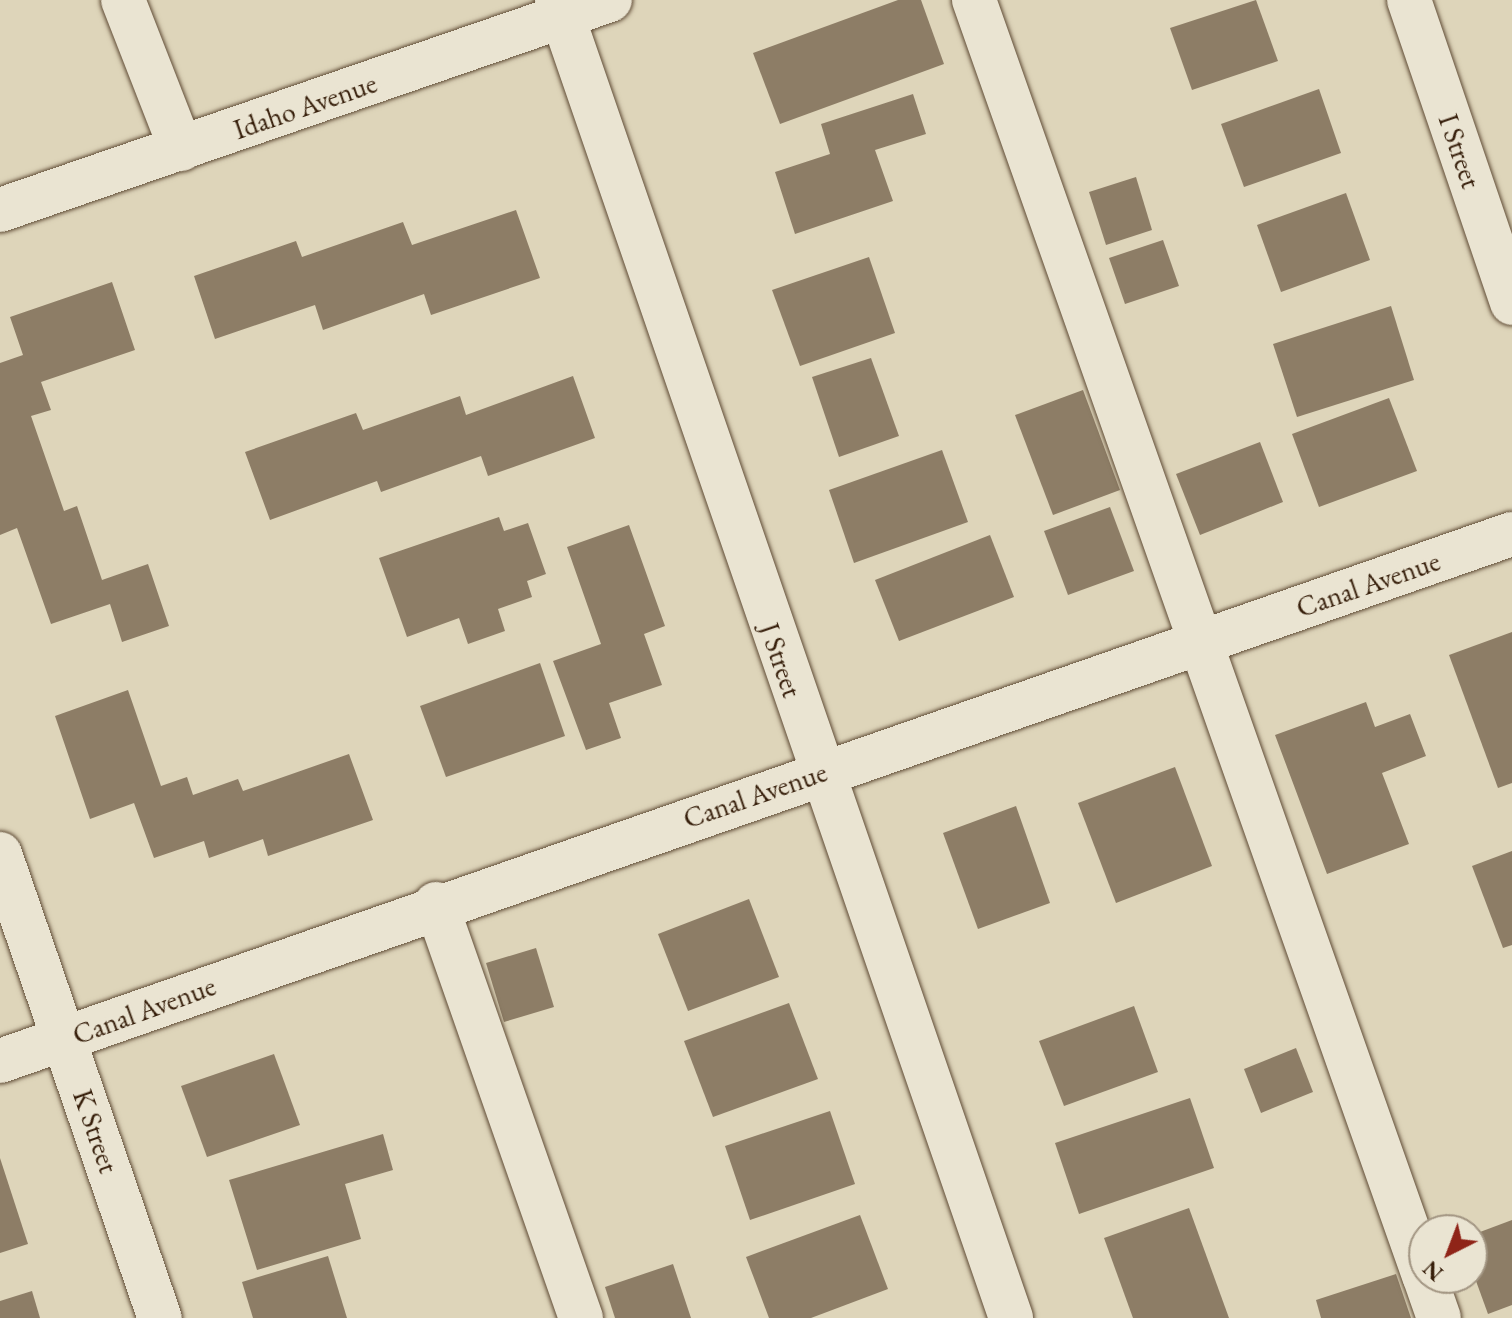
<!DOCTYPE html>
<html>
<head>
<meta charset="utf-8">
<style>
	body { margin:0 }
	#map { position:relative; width:1512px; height:1318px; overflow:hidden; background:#ded5ba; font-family:"EB Garamond",serif }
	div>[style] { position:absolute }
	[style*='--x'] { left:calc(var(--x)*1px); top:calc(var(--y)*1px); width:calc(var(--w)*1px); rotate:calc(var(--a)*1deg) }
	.building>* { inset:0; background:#8d7d66 }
	.roads { filter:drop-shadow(0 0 2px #604c36) drop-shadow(0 0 2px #604c36) }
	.minor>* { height:44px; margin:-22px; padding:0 22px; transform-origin:22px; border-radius:22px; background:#eae4d2 }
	span { translate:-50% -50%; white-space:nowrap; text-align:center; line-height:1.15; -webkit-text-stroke:6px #eae4d2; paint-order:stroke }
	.street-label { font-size:28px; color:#361e0a }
	.north { position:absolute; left:1408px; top:1214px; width:80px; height:80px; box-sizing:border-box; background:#eae4d2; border:2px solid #a29582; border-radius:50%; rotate:222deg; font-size:22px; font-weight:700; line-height:32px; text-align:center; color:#361e0a }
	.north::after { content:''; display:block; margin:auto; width:28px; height:36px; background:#8f2418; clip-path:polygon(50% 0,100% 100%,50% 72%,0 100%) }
</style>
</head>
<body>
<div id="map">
	<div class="building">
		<div style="clip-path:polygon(898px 0,921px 0,944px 64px,780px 124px,753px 53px)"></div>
		<div style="clip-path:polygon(1256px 0,1278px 61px,1192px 90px,1170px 28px)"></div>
		<div style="clip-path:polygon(1319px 89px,1341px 153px,1244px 187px,1221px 124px)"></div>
		<div style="clip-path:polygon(913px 94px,926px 134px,875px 150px,893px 201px,795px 234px,775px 172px,830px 154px,821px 124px)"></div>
		<div style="clip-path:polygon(1136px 177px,1152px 230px,1106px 245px,1089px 192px)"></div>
		<div style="clip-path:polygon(1346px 193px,1370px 260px,1281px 292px,1257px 225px)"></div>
		<div style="clip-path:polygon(516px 210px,540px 278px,431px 315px,424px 294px,323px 330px,315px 305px,215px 339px,194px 276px,296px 241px,302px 257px,403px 222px,412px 245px)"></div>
		<div style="clip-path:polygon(1163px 240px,1179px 286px,1125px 304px,1109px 258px)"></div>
		<div style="clip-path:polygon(869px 257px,895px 333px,800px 366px,772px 290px)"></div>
		<div style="clip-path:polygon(112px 282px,135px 350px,41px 382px,51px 410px,31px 416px,64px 511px,77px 506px,102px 580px,148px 564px,169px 626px,122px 642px,110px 604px,51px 624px,17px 528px,0 535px,0 363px,23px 355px,10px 317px)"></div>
		<div style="clip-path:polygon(1391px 306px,1414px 380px,1297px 417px,1273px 344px)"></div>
		<div style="clip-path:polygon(871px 358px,899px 436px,839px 457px,812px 377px)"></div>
		<div style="clip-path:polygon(573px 376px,595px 438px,488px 476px,481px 456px,381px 492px,377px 481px,270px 520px,245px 452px,356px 413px,363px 430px,460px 396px,466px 415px)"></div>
		<div style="clip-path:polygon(1083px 390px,1120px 490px,1053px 515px,1015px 415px)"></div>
		<div style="clip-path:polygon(1389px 398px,1417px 471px,1319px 507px,1292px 434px)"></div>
		<div style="clip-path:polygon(1260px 442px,1283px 502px,1200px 535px,1176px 474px)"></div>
		<div style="clip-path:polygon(942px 450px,968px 522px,854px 563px,829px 490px)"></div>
		<div style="clip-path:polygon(1110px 507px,1134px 571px,1068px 595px,1044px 531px)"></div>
		<div style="clip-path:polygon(499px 517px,504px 531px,528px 523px,546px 574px,527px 581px,532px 597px,498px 609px,505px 631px,468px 644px,459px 618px,407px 637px,379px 558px)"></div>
		<div style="clip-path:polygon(629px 525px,665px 626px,644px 634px,662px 685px,609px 703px,621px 738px,586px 750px,553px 661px,601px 644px,567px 547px)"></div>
		<div style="clip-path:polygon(990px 535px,1014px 597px,899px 641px,875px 580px)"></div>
		<div style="clip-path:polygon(1512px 632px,1512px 783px,1498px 788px,1449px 655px)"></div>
		<div style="clip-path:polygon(540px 663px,565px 736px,446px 777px,420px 706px)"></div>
		<div style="clip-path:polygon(128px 690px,161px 786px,187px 777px,193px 795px,238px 779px,243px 791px,349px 754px,373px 820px,268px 856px,263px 839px,209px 858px,204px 841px,154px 858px,134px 803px,90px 819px,55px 716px)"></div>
		<div style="clip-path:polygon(1366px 702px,1375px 727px,1410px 714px,1426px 756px,1382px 773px,1409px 844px,1327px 874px,1275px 735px)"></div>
		<div style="clip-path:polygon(1175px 767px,1212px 866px,1116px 903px,1078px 803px)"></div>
		<div style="clip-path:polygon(1016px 806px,1050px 903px,978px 929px,943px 833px)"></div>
		<div style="clip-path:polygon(1512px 851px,1512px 945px,1503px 948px,1472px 866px)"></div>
		<div style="clip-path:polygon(749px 899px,779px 977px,688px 1011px,658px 934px)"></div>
		<div style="clip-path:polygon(536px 948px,554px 1007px,504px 1022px,486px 963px)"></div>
		<div style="clip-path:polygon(789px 1003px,818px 1079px,713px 1117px,684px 1041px)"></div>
		<div style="clip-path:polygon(1134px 1006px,1158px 1072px,1064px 1106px,1039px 1041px)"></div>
		<div style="clip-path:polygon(1296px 1048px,1313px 1092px,1261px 1113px,1244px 1069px)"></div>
		<div style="clip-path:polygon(274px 1054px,300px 1125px,207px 1157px,181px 1086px)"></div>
		<div style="clip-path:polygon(1190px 1098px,1214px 1168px,1079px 1214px,1055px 1143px)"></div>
		<div style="clip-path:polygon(830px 1111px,855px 1184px,750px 1220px,725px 1146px)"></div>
		<div style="clip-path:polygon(383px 1134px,393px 1170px,345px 1184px,361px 1239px,257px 1270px,229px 1180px)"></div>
		<div style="clip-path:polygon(0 1158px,28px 1244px,0 1253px)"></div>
		<div style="clip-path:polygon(1189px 1208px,1229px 1318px,1133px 1318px,1104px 1238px)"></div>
		<div style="clip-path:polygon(860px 1215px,888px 1289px,811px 1318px,769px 1318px,746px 1257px)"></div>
		<div style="clip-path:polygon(1512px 1220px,1512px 1305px,1488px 1314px,1472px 1270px,1472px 1235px)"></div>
		<div style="clip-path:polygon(328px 1256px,347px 1318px,253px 1318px,242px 1282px)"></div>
		<div style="clip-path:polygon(673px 1264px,691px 1318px,615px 1318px,605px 1287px)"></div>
		<div style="clip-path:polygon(1396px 1274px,1411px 1318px,1321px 1318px,1316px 1300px)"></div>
		<div style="clip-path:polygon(32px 1291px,40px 1318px,0 1318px,0 1301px)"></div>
	</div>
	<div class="roads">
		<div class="minor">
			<div style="--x:123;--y:0;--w:160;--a:68.7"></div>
			<div style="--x:557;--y:0;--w:1394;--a:70.99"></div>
			<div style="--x:974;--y:0;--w:1353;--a:70.57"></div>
			<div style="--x:1409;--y:0;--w:320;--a:71.2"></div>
			<div style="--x:0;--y:210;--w:645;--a:-19"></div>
			<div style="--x:0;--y:854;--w:491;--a:71"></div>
			<div style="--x:436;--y:904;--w:439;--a:70.7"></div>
			<div style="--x:0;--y:1061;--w:1601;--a:-19.22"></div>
			<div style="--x:1425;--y:1278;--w:42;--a:70.7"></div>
		</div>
	</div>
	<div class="street-label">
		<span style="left:305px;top:106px;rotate:-19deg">Idaho Avenue</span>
		<span style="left:1460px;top:151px;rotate:71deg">I Street</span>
		<span style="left:1368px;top:584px;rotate:-19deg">Canal Avenue</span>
		<span style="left:781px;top:660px;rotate:71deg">J Street</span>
		<span style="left:755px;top:795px;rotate:-19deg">Canal Avenue</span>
		<span style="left:144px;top:1010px;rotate:-20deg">Canal Avenue</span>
		<span style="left:96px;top:1131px;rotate:71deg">K Street</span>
	</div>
	<div class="north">N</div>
</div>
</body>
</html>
